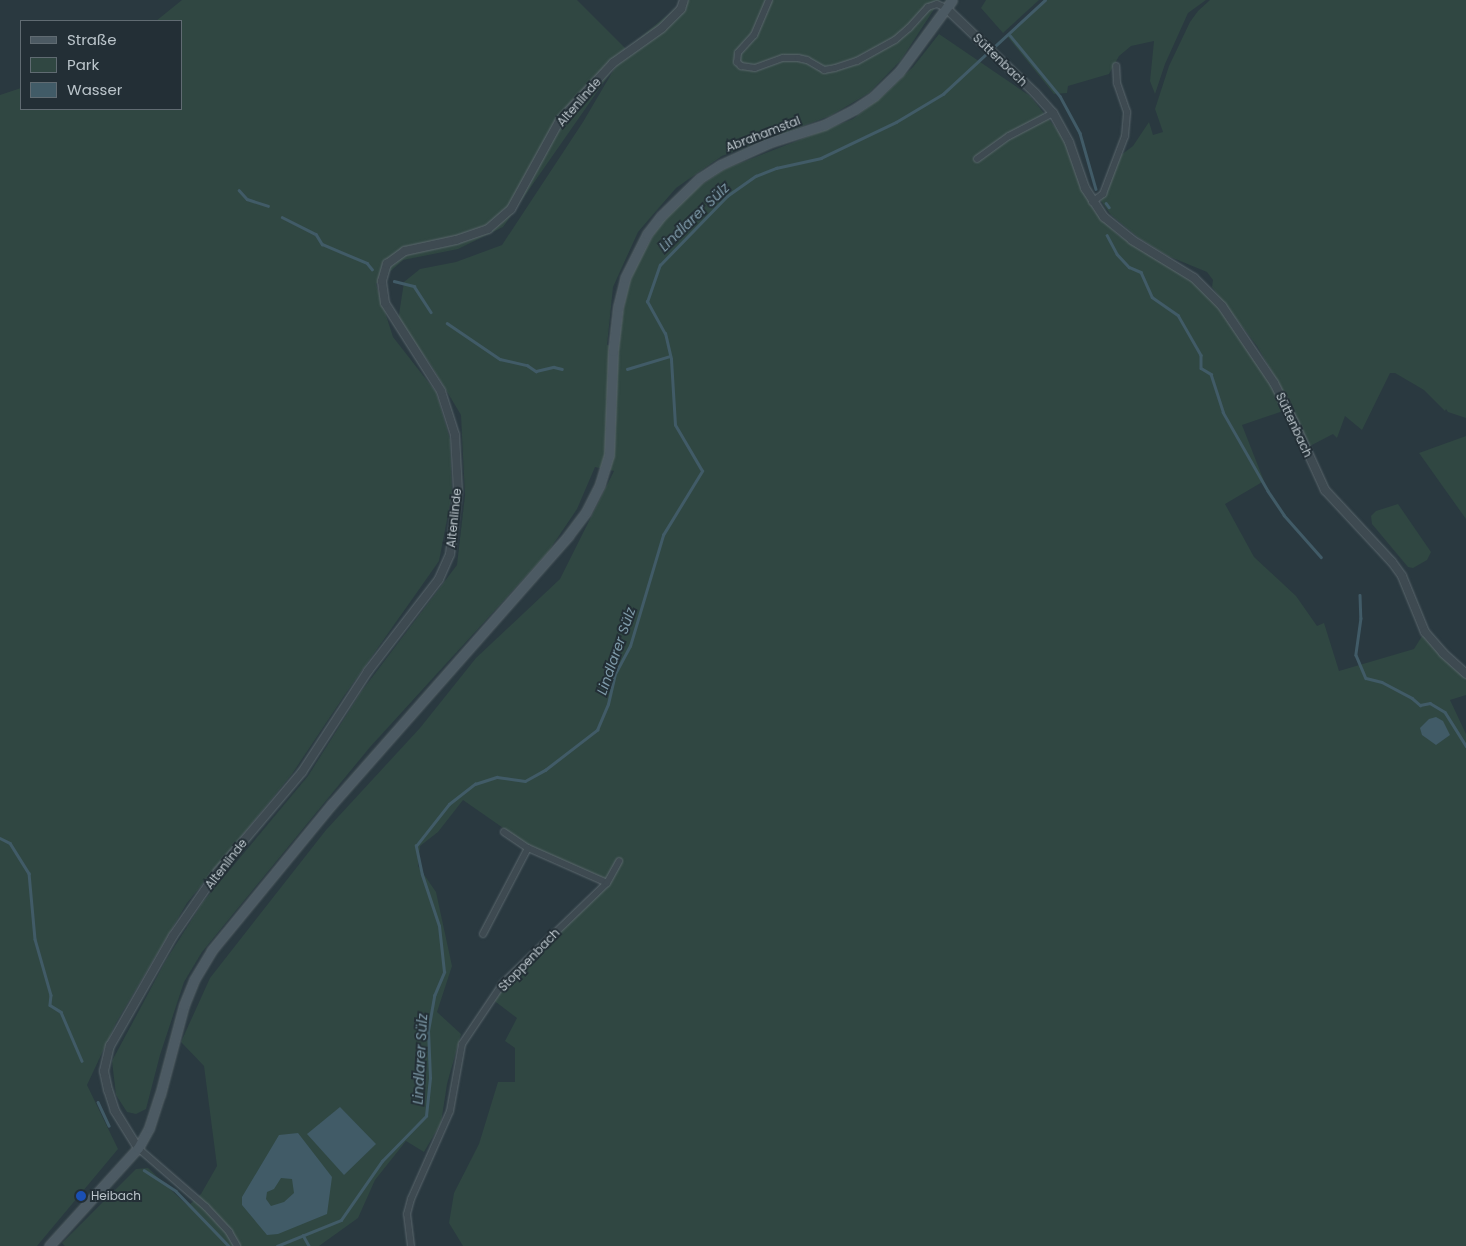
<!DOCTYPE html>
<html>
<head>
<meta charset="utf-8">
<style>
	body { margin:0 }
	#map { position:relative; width:1466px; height:1246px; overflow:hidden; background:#2a3940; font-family:Poppins,sans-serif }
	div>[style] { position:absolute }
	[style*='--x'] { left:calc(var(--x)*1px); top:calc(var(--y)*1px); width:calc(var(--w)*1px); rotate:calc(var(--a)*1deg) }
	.green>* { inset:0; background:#304742 }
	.water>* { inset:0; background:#415b67 }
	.stream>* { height:2.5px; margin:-1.25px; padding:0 1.25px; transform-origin:1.25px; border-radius:1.25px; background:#415b67 }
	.roads { filter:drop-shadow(0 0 1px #5c686e) drop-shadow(0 0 1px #5c686e) }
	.minor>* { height:6px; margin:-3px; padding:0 3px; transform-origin:3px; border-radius:3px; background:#3e4a51 }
	.tertiary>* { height:8px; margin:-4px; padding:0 4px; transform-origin:4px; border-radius:4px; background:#3e4a51 }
	.secondary>* { height:9px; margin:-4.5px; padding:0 4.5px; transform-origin:4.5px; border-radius:4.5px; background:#4c5a63 }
	.dots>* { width:14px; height:14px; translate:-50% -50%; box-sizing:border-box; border:2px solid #232f36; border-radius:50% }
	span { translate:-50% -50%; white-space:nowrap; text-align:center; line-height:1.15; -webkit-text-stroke:4px #232f36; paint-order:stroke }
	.street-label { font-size:12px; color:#bbc5cb }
	.poi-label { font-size:12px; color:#bbc5cb }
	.left { translate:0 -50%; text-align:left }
	.water-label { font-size:14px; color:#7f9baa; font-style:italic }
	.legend { position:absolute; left:20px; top:20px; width:162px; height:90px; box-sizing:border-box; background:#232f36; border:1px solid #606b72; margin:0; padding:6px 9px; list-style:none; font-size:15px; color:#bbc5cb }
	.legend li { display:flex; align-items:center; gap:10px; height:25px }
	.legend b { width:25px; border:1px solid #606b72 }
</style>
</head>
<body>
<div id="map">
	<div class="green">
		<div style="clip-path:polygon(182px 0,577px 0,626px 49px,686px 0,940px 0,901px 60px,869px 93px,830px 116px,722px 156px,676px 188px,638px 232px,613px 287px,607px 345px,618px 346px,627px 288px,639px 259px,661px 223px,692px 191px,725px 169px,853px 119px,885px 94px,913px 67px,939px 34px,1030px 96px,1063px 137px,1096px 213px,1118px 235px,1176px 270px,1208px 294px,1255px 357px,1286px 410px,1242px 425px,1264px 481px,1225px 504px,1254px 557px,1296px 596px,1317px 626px,1324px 623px,1339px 671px,1414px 649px,1424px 633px,1466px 675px,1466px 695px,1450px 700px,1466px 734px,1466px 1246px,463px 1246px,449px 1223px,454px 1193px,479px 1144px,498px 1082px,515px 1082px,515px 1048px,505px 1041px,517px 1018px,492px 999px,606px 883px,539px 853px,463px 800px,438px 832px,420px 846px,418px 866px,436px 892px,452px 966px,437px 1012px,461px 1034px,447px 1084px,441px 1123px,424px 1152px,406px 1141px,375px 1180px,358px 1218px,319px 1246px,65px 1246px,62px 1243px,136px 1169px,148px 1168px,188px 1206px,201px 1194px,217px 1166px,204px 1066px,181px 1042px,210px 978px,326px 830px,420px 728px,476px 658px,560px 579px,614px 471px,595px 467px,577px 509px,548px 552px,370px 747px,202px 952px,184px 982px,160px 1055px,146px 1109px,136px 1114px,127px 1112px,116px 1095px,112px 1061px,166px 960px,203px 902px,308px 776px,361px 692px,457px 565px,465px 495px,461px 415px,431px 365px,398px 321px,404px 282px,420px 269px,456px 262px,502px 245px,583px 122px,620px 59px,503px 227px,458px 249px,403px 260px,376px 284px,393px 337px,436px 392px,450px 439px,452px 494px,439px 561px,344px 696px,292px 774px,187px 903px,116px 1023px,87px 1085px,118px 1149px,37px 1246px,0 1246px,0 95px,21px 88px,21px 109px,181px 109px,181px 21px,156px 21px)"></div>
		<div style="clip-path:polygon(986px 0,1039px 0,1003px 33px,981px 8px)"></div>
		<div style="clip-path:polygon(1047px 0,1206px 0,1188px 13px,1165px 64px,1155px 94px,1150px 81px,1154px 41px,1131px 46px,1119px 56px,1109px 74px,1068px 86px,1067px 93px,1054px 94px,1007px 36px)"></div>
		<div style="clip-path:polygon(1210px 0,1466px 0,1466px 418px,1448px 412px,1446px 409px,1445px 411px,1424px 390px,1395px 373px,1390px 373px,1362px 430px,1345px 416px,1337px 438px,1333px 434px,1310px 446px,1278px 382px,1257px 346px,1212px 287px,1213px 280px,1207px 272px,1168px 256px,1139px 238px,1111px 215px,1101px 201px,1121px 155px,1133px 146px,1149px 122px,1153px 135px,1163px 132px,1155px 109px,1169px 66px,1190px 22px,1198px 11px)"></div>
		<div style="clip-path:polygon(1466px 436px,1466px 519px,1419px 453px)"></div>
		<div style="clip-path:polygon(1398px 504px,1431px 552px,1427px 560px,1413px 568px,1408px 567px,1372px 524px,1371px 516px,1376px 511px)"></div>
	</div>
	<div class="water">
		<div style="clip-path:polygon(1436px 717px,1443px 721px,1450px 735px,1436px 745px,1422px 735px,1420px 728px,1429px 719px)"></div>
		<div style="clip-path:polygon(340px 1107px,376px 1144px,344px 1175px,307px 1134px)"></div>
		<div style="clip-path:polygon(evenodd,298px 1133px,332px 1177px,327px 1214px,278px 1234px,267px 1235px,242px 1205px,242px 1197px,279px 1135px,298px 1133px,281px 1178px,292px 1179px,294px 1193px,284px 1202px,271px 1206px,266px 1199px,267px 1192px,274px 1189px,281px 1178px)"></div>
	</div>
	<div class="stream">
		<div style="--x:1009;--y:34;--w:80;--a:50.6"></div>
		<div style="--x:1060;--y:96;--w:42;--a:61.6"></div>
		<div style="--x:1080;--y:133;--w:58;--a:74.1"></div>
		<div style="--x:994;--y:47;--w:69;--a:-42.7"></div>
		<div style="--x:239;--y:190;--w:12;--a:48"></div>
		<div style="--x:247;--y:199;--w:22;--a:18"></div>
		<div style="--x:1106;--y:203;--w:5;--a:53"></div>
		<div style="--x:282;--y:217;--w:38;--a:27"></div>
		<div style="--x:316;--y:234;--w:12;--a:59"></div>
		<div style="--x:322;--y:244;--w:49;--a:22.9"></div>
		<div style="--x:367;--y:263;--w:8;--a:50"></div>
		<div style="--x:1107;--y:235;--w:21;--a:62"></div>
		<div style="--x:1117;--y:254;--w:18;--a:47"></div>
		<div style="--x:1129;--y:267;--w:13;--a:23"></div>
		<div style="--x:1141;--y:272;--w:27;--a:66"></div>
		<div style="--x:1152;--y:297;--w:32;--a:35"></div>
		<div style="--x:1178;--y:315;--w:46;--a:60.1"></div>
		<div style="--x:1201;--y:355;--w:13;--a:90"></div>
		<div style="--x:1201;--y:368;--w:12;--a:31"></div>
		<div style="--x:1211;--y:374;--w:40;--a:72"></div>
		<div style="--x:1223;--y:412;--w:91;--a:60.3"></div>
		<div style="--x:1268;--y:491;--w:29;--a:56"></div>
		<div style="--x:1284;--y:515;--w:56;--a:48.6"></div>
		<div style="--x:394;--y:281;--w:21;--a:14"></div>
		<div style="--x:414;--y:286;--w:31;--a:57"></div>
		<div style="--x:447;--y:323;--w:64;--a:34.2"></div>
		<div style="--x:500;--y:359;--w:28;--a:13"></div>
		<div style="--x:527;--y:365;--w:11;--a:34"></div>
		<div style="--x:536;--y:371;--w:18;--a:-13"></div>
		<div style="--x:554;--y:367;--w:8;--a:14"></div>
		<div style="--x:627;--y:369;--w:45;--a:-16.8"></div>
		<div style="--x:1360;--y:595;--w:23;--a:88"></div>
		<div style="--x:1361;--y:618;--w:37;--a:98"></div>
		<div style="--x:1356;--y:655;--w:25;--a:67"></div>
		<div style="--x:1366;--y:678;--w:16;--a:14"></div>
		<div style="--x:1382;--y:682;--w:34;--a:28"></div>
		<div style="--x:1412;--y:698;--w:11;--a:41"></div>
		<div style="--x:1420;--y:705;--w:10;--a:-11"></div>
		<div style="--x:1430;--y:703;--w:17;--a:31"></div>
		<div style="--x:1445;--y:712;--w:40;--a:58"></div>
		<div style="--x:0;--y:838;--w:11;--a:27"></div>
		<div style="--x:10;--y:843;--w:36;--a:58"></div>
		<div style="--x:29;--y:873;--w:66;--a:84.8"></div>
		<div style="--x:35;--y:939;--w:58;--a:74.1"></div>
		<div style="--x:51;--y:995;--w:10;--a:96"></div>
		<div style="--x:50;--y:1005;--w:13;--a:32"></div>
		<div style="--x:61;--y:1012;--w:53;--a:66.8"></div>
		<div style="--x:98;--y:1102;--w:26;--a:65"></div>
		<div style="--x:144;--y:1170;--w:38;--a:33"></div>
		<div style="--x:176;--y:1191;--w:76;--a:46.1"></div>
		<div style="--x:303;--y:1235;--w:13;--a:61"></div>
		<div style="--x:277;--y:1246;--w:69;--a:-22.1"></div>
		<div style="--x:341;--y:1220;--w:72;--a:-55.2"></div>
		<div style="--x:382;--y:1161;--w:63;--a:-45.6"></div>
		<div style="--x:426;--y:1116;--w:38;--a:-84"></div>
		<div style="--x:430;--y:1078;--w:47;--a:-92.4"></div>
		<div style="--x:428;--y:1031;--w:36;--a:-80"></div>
		<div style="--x:434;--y:996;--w:26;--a:-67"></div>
		<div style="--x:444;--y:972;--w:46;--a:-96.2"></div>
		<div style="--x:439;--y:926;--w:54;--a:-108.4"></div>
		<div style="--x:422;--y:875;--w:30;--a:-102"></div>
		<div style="--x:416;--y:846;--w:53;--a:-51.8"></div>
		<div style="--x:449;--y:804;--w:33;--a:-38"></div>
		<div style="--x:475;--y:784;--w:23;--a:-18"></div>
		<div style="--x:497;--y:777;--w:28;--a:8"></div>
		<div style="--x:525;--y:781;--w:23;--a:-29"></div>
		<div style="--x:545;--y:770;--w:66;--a:-37.6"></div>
		<div style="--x:597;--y:730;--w:28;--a:-67"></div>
		<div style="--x:608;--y:704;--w:31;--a:-77"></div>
		<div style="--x:615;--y:674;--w:32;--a:-62"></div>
		<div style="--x:630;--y:646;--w:116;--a:-73.4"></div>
		<div style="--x:663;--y:535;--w:75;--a:-58.6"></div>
		<div style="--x:702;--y:471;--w:53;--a:-120.4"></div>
		<div style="--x:675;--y:425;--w:66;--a:-93.5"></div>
		<div style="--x:671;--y:359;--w:26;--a:-103"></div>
		<div style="--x:665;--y:334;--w:37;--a:-119"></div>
		<div style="--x:647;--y:302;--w:39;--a:-71"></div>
		<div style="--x:660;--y:265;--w:96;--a:-45.8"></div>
		<div style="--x:727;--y:196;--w:35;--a:-35"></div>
		<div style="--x:756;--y:176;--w:22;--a:-22"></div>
		<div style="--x:776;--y:168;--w:46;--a:-12.5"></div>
		<div style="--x:821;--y:158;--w:83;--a:-25.6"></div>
		<div style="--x:896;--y:122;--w:55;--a:-30.8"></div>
		<div style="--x:943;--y:94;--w:57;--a:-42.9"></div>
	</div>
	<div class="roads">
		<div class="minor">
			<div style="--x:769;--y:0;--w:38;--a:113"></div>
			<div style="--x:754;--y:35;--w:24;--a:132"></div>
			<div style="--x:738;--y:53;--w:9;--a:96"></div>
			<div style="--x:737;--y:62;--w:6;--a:45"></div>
			<div style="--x:741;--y:66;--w:14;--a:8"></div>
			<div style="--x:755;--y:68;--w:30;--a:-20"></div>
			<div style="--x:783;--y:58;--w:15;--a:0"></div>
			<div style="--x:798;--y:58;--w:9;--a:13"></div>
			<div style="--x:807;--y:60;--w:20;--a:30"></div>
			<div style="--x:824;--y:70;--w:11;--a:-10"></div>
			<div style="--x:835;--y:68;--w:23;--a:-18"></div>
			<div style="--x:857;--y:61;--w:43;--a:-28.9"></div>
			<div style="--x:895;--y:40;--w:18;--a:-41"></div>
			<div style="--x:909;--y:28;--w:28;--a:-48"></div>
			<div style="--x:928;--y:7;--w:9;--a:-18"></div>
			<div style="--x:937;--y:4;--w:10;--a:24"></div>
			<div style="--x:977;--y:159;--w:39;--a:-36"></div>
			<div style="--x:1009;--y:136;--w:50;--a:-27.6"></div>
			<div style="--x:1092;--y:202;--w:14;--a:-36"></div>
			<div style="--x:1103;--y:194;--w:62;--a:-69.2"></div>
			<div style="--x:1125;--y:136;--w:24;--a:-85"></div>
			<div style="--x:1127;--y:112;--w:31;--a:-109"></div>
			<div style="--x:1117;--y:83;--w:17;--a:-93"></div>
			<div style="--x:504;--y:832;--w:29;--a:34"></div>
			<div style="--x:528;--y:848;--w:86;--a:23.9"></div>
			<div style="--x:483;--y:934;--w:97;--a:-62.4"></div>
			<div style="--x:138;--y:1148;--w:90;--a:40.9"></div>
			<div style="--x:206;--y:1207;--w:34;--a:47"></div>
			<div style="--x:229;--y:1232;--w:16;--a:60"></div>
			<div style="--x:411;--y:1246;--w:32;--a:-97"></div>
			<div style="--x:407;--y:1214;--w:16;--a:-75"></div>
			<div style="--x:411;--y:1199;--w:96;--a:-66.1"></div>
			<div style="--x:450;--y:1111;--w:68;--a:-79.8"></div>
			<div style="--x:462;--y:1044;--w:73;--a:-56.1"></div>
			<div style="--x:503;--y:983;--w:144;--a:-43.9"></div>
			<div style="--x:607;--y:883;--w:25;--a:-61"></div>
		</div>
		<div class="tertiary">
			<div style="--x:946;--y:8;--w:123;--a:43.7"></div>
			<div style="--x:1035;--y:93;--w:27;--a:48"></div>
			<div style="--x:1053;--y:113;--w:33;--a:61"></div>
			<div style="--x:1069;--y:142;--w:49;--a:70.8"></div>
			<div style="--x:1085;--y:188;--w:35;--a:57"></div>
			<div style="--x:1104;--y:217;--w:36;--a:39"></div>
			<div style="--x:1132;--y:240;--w:73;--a:31.5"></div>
			<div style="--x:1194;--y:278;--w:40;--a:45"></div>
			<div style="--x:1222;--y:306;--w:93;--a:56"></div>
			<div style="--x:1274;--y:383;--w:44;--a:62.9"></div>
			<div style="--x:1294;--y:422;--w:75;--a:65.5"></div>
			<div style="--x:1325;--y:490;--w:98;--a:47.1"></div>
			<div style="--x:1392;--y:562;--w:17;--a:54"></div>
			<div style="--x:1402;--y:576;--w:61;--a:67.7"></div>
			<div style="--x:1425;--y:632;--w:28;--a:49"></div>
			<div style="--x:1443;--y:653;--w:31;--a:42"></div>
			<div style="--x:138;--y:1148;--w:44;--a:-121.9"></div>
			<div style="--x:115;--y:1111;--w:22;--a:-108"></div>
			<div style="--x:108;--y:1090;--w:19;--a:-102"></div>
			<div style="--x:104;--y:1071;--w:26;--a:-77"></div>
			<div style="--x:110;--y:1046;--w:127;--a:-60.2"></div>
			<div style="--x:173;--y:936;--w:79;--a:-55.3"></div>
			<div style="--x:218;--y:871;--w:130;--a:-49.7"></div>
			<div style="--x:302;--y:772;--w:121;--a:-56.8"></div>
			<div style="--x:368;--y:671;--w:116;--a:-52.3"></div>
			<div style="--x:439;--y:579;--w:27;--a:-66"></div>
			<div style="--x:450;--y:554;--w:64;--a:-82.8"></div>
			<div style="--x:458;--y:491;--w:56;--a:-93.1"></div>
			<div style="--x:455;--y:435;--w:46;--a:-107.7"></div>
			<div style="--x:441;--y:391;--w:104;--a:-122.5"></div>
			<div style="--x:385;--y:303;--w:22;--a:-98"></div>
			<div style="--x:382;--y:281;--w:18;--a:-74"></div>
			<div style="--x:387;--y:264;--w:22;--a:-36"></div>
			<div style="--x:405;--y:251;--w:52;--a:-12.2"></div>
			<div style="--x:456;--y:240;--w:34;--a:-19"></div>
			<div style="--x:488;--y:229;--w:30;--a:-41"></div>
			<div style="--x:511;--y:209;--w:102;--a:-61.2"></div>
			<div style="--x:560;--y:120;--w:78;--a:-47.1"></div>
			<div style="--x:613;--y:63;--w:60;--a:-35.5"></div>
			<div style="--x:662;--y:28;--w:27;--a:-45"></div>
			<div style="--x:681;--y:9;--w:9;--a:-72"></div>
		</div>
		<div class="secondary">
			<div style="--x:49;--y:1246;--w:132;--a:-47.8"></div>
			<div style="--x:138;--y:1148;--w:23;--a:-61"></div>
			<div style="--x:149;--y:1128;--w:35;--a:-72"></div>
			<div style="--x:160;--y:1095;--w:93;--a:-75.1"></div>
			<div style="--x:184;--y:1005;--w:27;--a:-68"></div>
			<div style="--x:194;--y:980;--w:35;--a:-59"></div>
			<div style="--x:212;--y:950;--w:189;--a:-50.6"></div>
			<div style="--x:332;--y:804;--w:357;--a:-48.6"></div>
			<div style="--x:568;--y:536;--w:30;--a:-53"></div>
			<div style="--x:586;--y:512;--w:31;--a:-63"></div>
			<div style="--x:600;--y:484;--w:30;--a:-73"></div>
			<div style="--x:609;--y:455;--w:104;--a:-87.8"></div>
			<div style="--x:613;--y:351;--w:44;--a:-83.5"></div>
			<div style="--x:618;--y:307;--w:30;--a:-76"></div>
			<div style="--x:625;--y:278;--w:49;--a:-63.4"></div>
			<div style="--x:647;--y:234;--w:23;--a:-52"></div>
			<div style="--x:661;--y:216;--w:54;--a:-44.3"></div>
			<div style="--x:700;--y:178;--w:24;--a:-33"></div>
			<div style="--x:720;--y:165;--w:56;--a:-24.3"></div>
			<div style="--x:771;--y:142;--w:56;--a:-17.8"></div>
			<div style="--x:824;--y:125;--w:35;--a:-27"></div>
			<div style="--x:855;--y:109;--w:23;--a:-34"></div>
			<div style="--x:874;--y:96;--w:35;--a:-44"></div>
			<div style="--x:899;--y:72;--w:89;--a:-53.6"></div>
		</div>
	</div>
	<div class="dots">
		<div style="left:81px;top:1196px;background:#1a4fb4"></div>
	</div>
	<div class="street-label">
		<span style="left:1000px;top:60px;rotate:44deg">Süttenbach</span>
		<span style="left:579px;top:102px;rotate:-49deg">Altenlinde</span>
		<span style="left:763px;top:134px;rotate:-21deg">Abrahamstal</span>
		<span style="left:1294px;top:425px;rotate:65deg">Süttenbach</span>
		<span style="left:454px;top:518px;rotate:-84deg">Altenlinde</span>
		<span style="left:226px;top:864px;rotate:-52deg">Altenlinde</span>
		<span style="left:529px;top:960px;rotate:-46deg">Stoppenbach</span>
	</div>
	<div class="poi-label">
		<span class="left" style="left:91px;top:1196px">Heibach</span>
	</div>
	<div class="water-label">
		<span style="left:694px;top:217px;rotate:-44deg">Lindlarer Sülz</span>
		<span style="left:616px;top:651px;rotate:-71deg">Lindlarer Sülz</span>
		<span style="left:420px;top:1059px;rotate:-87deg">Lindlarer Sülz</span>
	</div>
	<ul class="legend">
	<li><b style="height:6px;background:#4c5a63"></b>Straße</li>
	<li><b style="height:14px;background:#304742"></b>Park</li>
	<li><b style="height:14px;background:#415b67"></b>Wasser</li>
	</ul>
</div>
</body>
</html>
